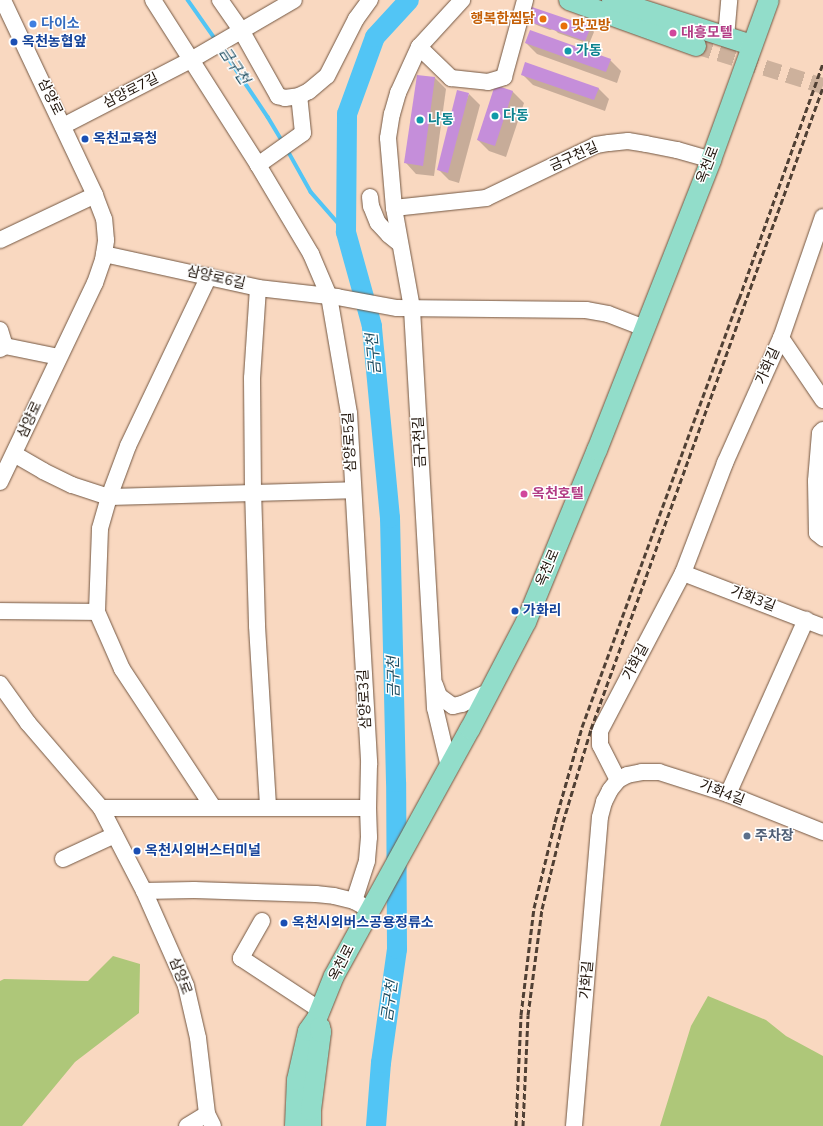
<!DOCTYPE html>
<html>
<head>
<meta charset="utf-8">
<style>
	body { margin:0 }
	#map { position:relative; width:823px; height:1126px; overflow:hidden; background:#f9d8c0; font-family:"Nunito Sans","Noto Sans KR",sans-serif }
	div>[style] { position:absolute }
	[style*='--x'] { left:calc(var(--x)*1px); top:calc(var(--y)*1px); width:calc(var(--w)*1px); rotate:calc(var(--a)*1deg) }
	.green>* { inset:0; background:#aec779 }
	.shadow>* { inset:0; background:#0003 }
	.stream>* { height:3.5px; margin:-1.75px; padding:0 1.75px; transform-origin:1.75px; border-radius:1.75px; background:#52c5f5 }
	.river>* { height:20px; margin:-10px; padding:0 10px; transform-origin:10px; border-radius:10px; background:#52c5f5 }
	.building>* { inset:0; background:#c58eda }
	.minor-tunnel>* { height:16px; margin-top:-8px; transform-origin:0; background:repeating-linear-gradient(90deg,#cdb19c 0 16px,transparent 0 24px) }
	.roads { filter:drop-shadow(0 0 1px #735742) drop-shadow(0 0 1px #735742) }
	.minor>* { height:16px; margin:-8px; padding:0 8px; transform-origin:8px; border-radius:8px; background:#fff }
	.major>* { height:20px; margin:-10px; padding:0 10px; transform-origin:10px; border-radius:10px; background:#92ddca }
	.rail>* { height:3px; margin-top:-1.5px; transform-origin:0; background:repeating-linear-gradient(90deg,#504034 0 6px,transparent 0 9px) }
	.dots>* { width:11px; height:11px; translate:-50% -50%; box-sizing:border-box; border:2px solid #fff; border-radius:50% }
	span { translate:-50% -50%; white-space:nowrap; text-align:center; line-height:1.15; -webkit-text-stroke:3px #fff; paint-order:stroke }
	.food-label { font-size:14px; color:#c56008; font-weight:700 }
	.right { translate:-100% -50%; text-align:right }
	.left { translate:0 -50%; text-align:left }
	.shop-label { font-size:14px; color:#366cbe; font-weight:700 }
	.hotel-label { font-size:14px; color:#b23c85; font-weight:700 }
	.transit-label { font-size:14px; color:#164399; font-weight:700 }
	.culture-label { font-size:14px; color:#0d838f; font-weight:700 }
	.street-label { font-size:14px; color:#1f140b }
	.service-label { font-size:14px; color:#4e5e75; font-weight:700 }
	.water-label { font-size:15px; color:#1b4b5f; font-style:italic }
</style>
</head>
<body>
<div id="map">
	<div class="green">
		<div style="clip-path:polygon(113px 956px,140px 964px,139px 1013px,75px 1062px,22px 1126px,0 1126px,0 981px,4px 979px,88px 981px)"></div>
		<div style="clip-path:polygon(708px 996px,766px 1020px,786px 1036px,823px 1056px,823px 1126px,660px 1126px,691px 1026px)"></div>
	</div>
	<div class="shadow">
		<div style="clip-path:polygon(559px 18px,591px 28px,594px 32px,589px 44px,558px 33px,554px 29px,550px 30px,539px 26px,526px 20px)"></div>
		<div style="clip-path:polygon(526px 43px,610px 60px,621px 71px,617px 83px,537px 54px)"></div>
		<div style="clip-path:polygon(522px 74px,598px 88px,609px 99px,605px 111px,533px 85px)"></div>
		<div style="clip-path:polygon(418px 76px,435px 78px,446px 89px,434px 176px,416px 174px,406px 163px)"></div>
		<div style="clip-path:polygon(495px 87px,513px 92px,524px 103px,506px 157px,489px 151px,478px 140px)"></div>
		<div style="clip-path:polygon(469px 94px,480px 105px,459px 183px,449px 180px,438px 169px)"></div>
	</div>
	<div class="stream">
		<div style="--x:188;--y:0;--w:49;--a:55"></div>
		<div style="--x:221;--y:47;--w:84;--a:56.1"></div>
		<div style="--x:268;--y:117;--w:29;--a:59"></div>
		<div style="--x:287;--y:149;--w:49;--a:60.8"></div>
		<div style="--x:311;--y:192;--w:53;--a:48.8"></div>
	</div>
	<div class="river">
		<div style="--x:376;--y:1126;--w:63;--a:-85.5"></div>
		<div style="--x:381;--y:1063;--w:115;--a:-82"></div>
		<div style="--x:397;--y:949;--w:167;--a:-90.3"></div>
		<div style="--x:396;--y:782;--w:264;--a:-91.3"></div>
		<div style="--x:390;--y:518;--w:193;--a:-95.4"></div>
		<div style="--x:372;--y:326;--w:98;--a:-105.5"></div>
		<div style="--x:346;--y:232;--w:118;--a:-89.5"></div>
		<div style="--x:347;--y:114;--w:82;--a:-70"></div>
		<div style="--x:375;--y:37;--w:50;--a:-47.4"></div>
	</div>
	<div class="building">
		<div style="clip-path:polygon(529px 6px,591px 27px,585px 41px,525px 20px)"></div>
		<div style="clip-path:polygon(530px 30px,611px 59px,606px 72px,525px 43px)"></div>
		<div style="clip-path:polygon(525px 62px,599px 88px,594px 100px,521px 75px)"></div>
		<div style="clip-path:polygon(417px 75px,435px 77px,423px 166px,404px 163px)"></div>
		<div style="clip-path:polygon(495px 85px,513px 91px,495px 146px,477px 140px)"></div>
		<div style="clip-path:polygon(457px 90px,469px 93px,448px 173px,437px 170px)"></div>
	</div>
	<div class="minor-tunnel">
		<div style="--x:696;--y:46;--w:133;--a:17.5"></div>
	</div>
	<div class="roads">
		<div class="minor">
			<div style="--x:153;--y:0;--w:196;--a:57.5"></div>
			<div style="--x:258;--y:165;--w:104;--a:59.2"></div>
			<div style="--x:311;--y:254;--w:46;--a:66.8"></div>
			<div style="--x:329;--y:296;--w:119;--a:80.3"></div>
			<div style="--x:349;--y:413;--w:352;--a:86.7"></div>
			<div style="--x:369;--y:764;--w:44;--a:91.3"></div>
			<div style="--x:368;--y:808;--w:29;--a:88"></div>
			<div style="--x:369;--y:837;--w:24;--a:95"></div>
			<div style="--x:367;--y:861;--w:42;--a:108"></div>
			<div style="--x:220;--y:0;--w:37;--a:55"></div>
			<div style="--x:241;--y:30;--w:76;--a:60.7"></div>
			<div style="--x:278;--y:96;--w:7;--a:16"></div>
			<div style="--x:285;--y:98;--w:14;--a:-8"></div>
			<div style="--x:299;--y:96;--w:11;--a:-27"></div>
			<div style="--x:309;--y:91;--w:23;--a:-40"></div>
			<div style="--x:327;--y:76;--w:64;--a:-63"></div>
			<div style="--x:356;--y:19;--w:24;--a:-54"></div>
			<div style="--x:726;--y:37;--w:37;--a:-85"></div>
			<div style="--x:419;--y:47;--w:45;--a:44.1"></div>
			<div style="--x:451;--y:78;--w:37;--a:6"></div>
			<div style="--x:488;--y:82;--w:17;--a:-17"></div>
			<div style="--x:504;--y:77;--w:80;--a:-74.7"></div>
			<div style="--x:63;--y:126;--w:144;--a:-27.3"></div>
			<div style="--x:191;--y:60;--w:119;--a:-30.2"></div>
			<div style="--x:258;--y:165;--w:55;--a:-35.4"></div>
			<div style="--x:303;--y:133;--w:37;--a:-96"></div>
			<div style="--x:370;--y:197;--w:9;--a:84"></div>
			<div style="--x:371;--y:206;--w:18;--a:68"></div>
			<div style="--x:378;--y:223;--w:16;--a:47"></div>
			<div style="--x:389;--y:235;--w:14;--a:39"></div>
			<div style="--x:394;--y:208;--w:93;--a:-6.2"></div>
			<div style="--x:486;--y:198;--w:122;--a:-25.7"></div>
			<div style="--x:596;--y:145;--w:13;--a:-9"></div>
			<div style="--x:609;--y:143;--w:19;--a:-6"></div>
			<div style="--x:628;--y:141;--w:18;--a:9"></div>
			<div style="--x:646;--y:144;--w:32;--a:11"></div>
			<div style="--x:677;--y:150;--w:35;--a:16"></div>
			<div style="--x:0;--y:240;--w:105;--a:-25.3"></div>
			<div style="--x:104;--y:254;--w:158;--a:12.4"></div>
			<div style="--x:258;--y:288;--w:80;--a:6.5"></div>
			<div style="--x:337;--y:297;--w:61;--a:10.4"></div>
			<div style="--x:397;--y:308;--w:189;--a:0.6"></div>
			<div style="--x:586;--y:310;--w:22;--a:10"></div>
			<div style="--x:608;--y:314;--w:39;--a:21"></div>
			<div style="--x:209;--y:276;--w:188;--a:115.5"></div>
			<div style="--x:128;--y:446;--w:54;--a:110.4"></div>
			<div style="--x:109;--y:497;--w:33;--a:106"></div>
			<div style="--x:100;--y:529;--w:83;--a:92.1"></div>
			<div style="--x:97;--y:612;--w:62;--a:66.3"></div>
			<div style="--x:122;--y:669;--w:165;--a:56.6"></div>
			<div style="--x:258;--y:288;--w:90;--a:93.8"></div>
			<div style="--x:252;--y:378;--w:111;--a:89.5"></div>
			<div style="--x:253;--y:489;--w:137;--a:88.3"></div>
			<div style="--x:257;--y:626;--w:181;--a:86.5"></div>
			<div style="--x:0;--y:330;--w:17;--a:73"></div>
			<div style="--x:5;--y:346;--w:6;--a:149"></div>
			<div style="--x:781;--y:338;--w:75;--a:55.9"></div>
			<div style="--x:5;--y:346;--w:55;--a:11.5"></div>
			<div style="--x:823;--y:430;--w:4;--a:135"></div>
			<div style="--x:820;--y:433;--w:48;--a:94.8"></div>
			<div style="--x:816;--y:481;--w:52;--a:88.9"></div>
			<div style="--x:817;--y:533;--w:8;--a:40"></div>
			<div style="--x:14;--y:454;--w:34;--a:30"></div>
			<div style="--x:43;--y:471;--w:32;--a:26"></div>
			<div style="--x:72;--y:485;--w:39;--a:18"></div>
			<div style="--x:109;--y:497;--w:244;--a:-1.6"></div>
			<div style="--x:0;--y:482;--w:221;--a:-64.5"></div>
			<div style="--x:95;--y:283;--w:24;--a:-71"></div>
			<div style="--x:103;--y:260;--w:20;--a:-81"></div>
			<div style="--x:106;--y:240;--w:21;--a:-95"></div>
			<div style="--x:104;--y:219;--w:26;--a:-111"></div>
			<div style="--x:95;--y:195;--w:216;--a:-115.3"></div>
			<div style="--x:683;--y:573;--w:150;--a:21.1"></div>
			<div style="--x:0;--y:611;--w:97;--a:0.6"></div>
			<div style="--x:0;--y:684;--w:48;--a:54.3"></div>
			<div style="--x:28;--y:723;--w:112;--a:49.3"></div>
			<div style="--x:101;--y:808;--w:93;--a:62.6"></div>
			<div style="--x:144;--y:891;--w:104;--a:66.1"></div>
			<div style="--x:186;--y:986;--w:53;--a:77"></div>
			<div style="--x:198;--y:1038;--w:77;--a:83.2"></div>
			<div style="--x:207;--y:1114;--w:13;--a:63"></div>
			<div style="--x:435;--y:685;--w:12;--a:70"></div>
			<div style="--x:439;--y:696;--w:17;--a:36"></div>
			<div style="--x:453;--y:706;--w:9;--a:-13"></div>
			<div style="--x:462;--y:704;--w:31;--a:-25"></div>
			<div style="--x:449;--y:767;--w:61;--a:-103.3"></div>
			<div style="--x:435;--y:708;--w:401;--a:-93.3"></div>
			<div style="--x:412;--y:308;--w:102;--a:-100.2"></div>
			<div style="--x:394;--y:208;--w:70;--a:-94.9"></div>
			<div style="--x:388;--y:138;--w:24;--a:-81"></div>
			<div style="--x:392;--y:114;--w:22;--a:-74"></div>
			<div style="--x:398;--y:93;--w:51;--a:-65.5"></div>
			<div style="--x:419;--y:47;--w:64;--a:-47.5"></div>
			<div style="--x:618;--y:780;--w:10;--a:-29"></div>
			<div style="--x:627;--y:775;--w:15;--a:-11"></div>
			<div style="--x:642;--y:772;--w:17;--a:0"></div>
			<div style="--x:659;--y:772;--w:72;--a:17.7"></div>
			<div style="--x:728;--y:794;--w:102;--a:21.8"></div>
			<div style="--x:728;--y:794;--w:191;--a:-65.9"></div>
			<div style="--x:101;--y:808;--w:267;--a:0"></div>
			<div style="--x:63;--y:859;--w:57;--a:-24.8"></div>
			<div style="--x:144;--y:891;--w:50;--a:-1.1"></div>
			<div style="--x:194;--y:890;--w:122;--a:1.9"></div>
			<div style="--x:316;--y:894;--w:18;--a:6"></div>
			<div style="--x:334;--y:896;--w:21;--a:14"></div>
			<div style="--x:354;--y:901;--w:10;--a:29"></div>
			<div style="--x:262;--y:921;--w:43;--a:119.6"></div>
			<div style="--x:241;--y:958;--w:95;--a:33.4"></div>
			<div style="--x:187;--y:1126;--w:23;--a:-31"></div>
			<div style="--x:574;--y:1126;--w:310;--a:-85.2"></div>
			<div style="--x:600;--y:817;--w:16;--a:-75"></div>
			<div style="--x:604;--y:802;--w:13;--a:-63"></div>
			<div style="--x:610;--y:790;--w:13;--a:-51"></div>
			<div style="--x:618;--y:780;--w:39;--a:-117"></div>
			<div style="--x:600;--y:745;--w:14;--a:-90"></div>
			<div style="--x:600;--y:731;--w:178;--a:-62.3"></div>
			<div style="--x:683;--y:573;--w:118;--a:-69.1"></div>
			<div style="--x:725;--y:463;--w:137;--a:-65.9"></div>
			<div style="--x:781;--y:338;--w:128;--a:-70.9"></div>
		</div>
		<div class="major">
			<div style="--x:569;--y:0;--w:135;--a:19.9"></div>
			<div style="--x:612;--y:0;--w:146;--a:17.9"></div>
			<div style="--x:295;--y:1126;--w:46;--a:-87.5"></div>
			<div style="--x:297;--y:1080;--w:50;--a:-77.3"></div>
			<div style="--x:308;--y:1031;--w:16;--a:-55"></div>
			<div style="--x:317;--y:1018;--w:45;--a:-68"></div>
			<div style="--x:334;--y:976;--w:282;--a:-61.2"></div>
			<div style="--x:470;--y:729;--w:121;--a:-62.4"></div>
			<div style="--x:526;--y:622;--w:186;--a:-67.6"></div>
			<div style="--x:597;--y:450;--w:312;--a:-68.5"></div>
			<div style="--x:711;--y:160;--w:170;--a:-70.1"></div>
			<div style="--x:311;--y:1126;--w:16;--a:-90"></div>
			<div style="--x:311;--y:1110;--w:79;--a:-82.7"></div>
			<div style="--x:321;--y:1032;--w:5;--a:-101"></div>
		</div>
	</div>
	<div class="rail">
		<div style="--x:516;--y:1126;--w:111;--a:-87.4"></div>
		<div style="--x:521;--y:1015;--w:108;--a:-83.1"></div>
		<div style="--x:534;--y:908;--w:89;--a:-76.3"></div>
		<div style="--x:555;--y:822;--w:99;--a:-74.1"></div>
		<div style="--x:582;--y:727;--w:456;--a:-69.9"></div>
		<div style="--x:739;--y:299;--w:251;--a:-70.4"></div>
		<div style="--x:523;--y:1126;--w:111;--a:-87.4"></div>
		<div style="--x:528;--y:1015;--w:107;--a:-82.5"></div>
		<div style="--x:542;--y:909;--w:89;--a:-76.4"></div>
		<div style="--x:563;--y:822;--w:97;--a:-73.2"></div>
		<div style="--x:591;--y:729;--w:683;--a:-70.13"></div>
	</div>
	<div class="dots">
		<div style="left:543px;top:19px;background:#e8710a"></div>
		<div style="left:33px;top:24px;background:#3f7fe0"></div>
		<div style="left:564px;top:26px;background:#e8710a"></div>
		<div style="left:673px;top:33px;background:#d1479c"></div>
		<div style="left:14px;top:42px;background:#1a4fb4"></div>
		<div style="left:568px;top:51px;background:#0f9aa8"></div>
		<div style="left:495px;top:116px;background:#0f9aa8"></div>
		<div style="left:420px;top:120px;background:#0f9aa8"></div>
		<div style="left:85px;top:139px;background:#1a4fb4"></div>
		<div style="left:524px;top:494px;background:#d1479c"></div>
		<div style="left:515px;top:611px;background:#1a4fb4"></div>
		<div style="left:747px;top:836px;background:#5c6f8a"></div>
		<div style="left:137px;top:851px;background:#1a4fb4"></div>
		<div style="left:284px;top:923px;background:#1a4fb4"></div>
	</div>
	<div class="food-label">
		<span class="right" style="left:535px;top:19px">행복한찜닭</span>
		<span class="left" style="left:572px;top:26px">맛꼬방</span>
	</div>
	<div class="shop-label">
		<span class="left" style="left:41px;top:24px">다이소</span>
	</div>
	<div class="hotel-label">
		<span class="left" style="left:681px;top:33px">대흥모텔</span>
		<span class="left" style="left:532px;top:494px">옥천호텔</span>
	</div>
	<div class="transit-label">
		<span class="left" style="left:22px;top:42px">옥천농협앞</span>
		<span class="left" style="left:93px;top:139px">옥천교육청</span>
		<span class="left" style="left:523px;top:611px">가화리</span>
		<span class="left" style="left:145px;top:851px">옥천시외버스터미널</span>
		<span class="left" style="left:292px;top:923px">옥천시외버스공용정류소</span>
	</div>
	<div class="culture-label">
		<span class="left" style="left:576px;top:51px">가동</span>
		<span class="left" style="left:503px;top:116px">다동</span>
		<span class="left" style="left:428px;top:120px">나동</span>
	</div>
	<div class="street-label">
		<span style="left:131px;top:91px;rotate:-27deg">삼양로7길</span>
		<span style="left:50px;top:97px;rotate:64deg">삼양로</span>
		<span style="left:574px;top:157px;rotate:-24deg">금구천길</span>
		<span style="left:708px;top:165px;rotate:-69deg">옥천로</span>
		<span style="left:216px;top:278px;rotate:13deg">삼양로6길</span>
		<span style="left:768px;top:366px;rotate:-66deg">가화길</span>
		<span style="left:30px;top:420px;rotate:-65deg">삼양로</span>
		<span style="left:350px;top:442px;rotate:-93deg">삼양로5길</span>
		<span style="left:420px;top:442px;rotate:-93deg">금구천길</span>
		<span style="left:548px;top:568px;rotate:-67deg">옥천로</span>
		<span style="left:753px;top:599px;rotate:21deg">가화3길</span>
		<span style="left:636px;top:662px;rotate:-62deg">가화길</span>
		<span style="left:365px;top:699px;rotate:-93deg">삼양로3길</span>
		<span style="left:722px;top:793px;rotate:21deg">가화4길</span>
		<span style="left:342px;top:963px;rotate:-63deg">옥천로</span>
		<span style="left:180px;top:976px;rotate:69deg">삼양로</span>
		<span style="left:587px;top:980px;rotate:-85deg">가화길</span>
	</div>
	<div class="service-label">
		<span class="left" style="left:755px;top:836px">주차장</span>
	</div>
	<div class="water-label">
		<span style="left:234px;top:66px;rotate:56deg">금구천</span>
		<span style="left:374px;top:354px;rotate:-95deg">금구천</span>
		<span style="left:394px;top:677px;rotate:-91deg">금구천</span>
		<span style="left:390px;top:1001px;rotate:-82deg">금구천</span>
	</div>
</div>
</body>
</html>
